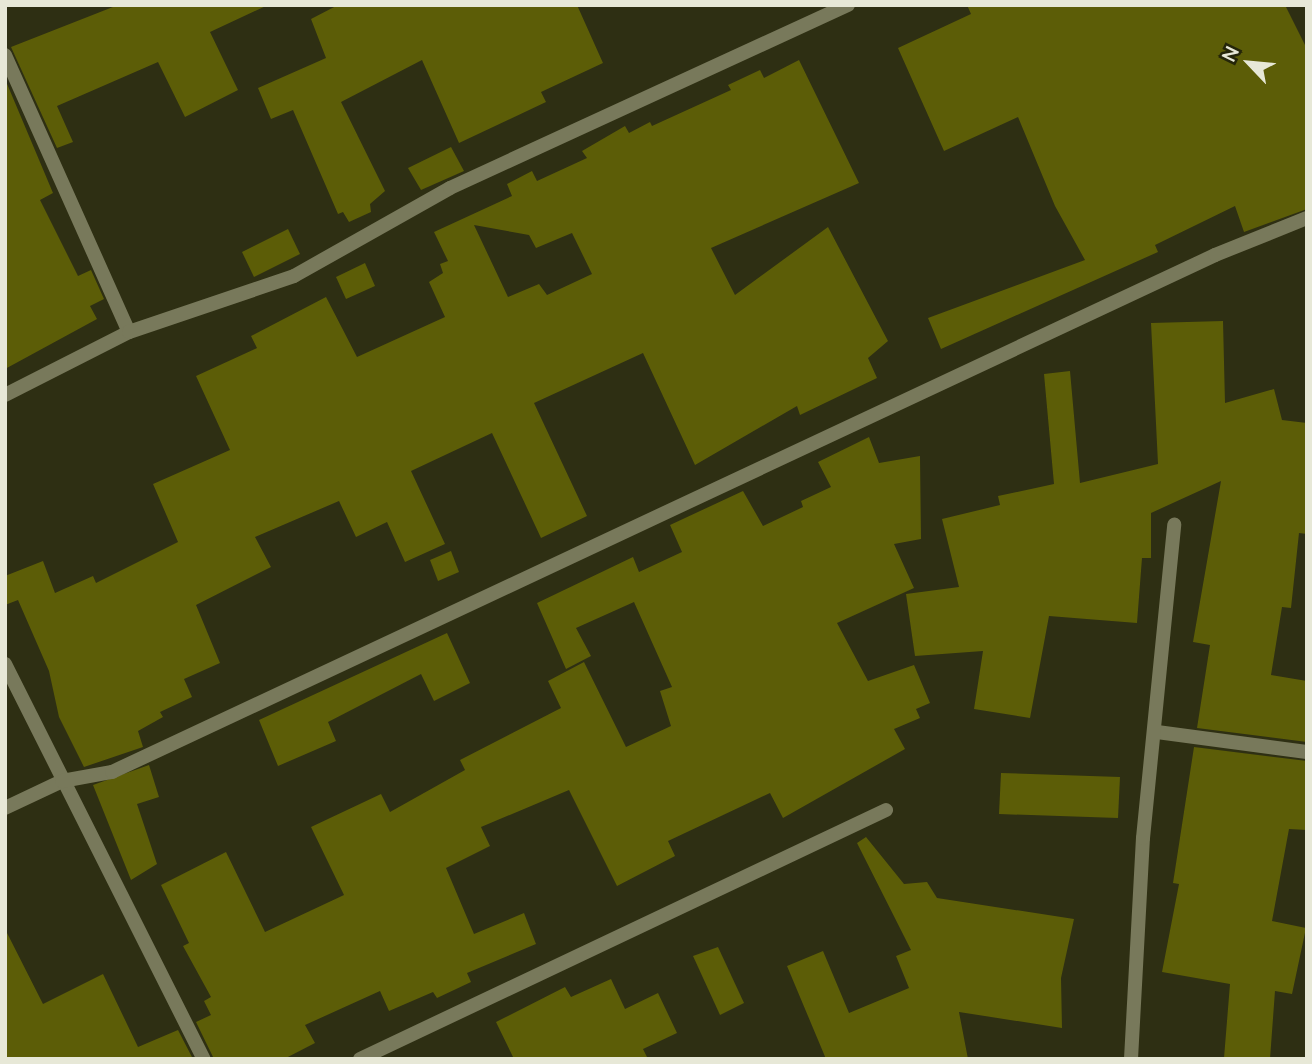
<!DOCTYPE html>
<html>
<head>
<meta charset="utf-8">
<style>
	body { margin:0 }
	#map { position:relative; width:1312px; height:1064px; overflow:hidden; background:#2e2f13; font-family:Lato,sans-serif }
	div>[style] { position:absolute }
	[style*='--x'] { left:calc(var(--x)*1px); top:calc(var(--y)*1px); width:calc(var(--w)*1px); rotate:calc(var(--a)*1deg) }
	.building>* { inset:0; background:#5c5d07 }
	.minor>* { height:14px; margin:-7px; padding:0 7px; transform-origin:7px; border-radius:7px; background:#78795b }
	span { translate:-50% -50%; white-space:nowrap; text-align:center; line-height:1.15; -webkit-text-stroke:5px #242509; paint-order:stroke }
	.frame { position:absolute; inset:0; border:7px solid #e7e8d7; pointer-events:none }
	.north { position:absolute; left:1214px; top:28px; width:70px; height:70px; -webkit-text-stroke:5px #242509; paint-order:stroke; rotate:296deg; font-size:19px; font-weight:700; line-height:28px; text-align:center; color:#e7e8d7 }
	.north::after { content:''; display:block; margin:auto; width:24px; height:32px; background:#e7e8d7; clip-path:polygon(50% 0,100% 100%,50% 72%,0 100%) }
</style>
</head>
<body>
<div id="map">
	<div class="building">
		<div style="clip-path:polygon(118px 5px,268px 5px,210px 32px,238px 90px,185px 117px,158px 62px,57px 106px,73px 142px,57px 148px,11px 47px)"></div>
		<div style="clip-path:polygon(338px 5px,577px 5px,603px 63px,541px 92px,546px 102px,459px 143px,422px 60px,341px 102px,385px 191px,370px 204px,371px 212px,349px 222px,343px 212px,338px 214px,293px 110px,271px 119px,258px 88px,326px 58px,311px 19px)"></div>
		<div style="clip-path:polygon(967px 5px,1285px 5px,1307px 49px,1307px 209px,1244px 232px,1235px 206px,1155px 245px,1158px 252px,941px 349px,928px 318px,1085px 260px,1055px 206px,1018px 117px,944px 151px,898px 48px,971px 14px)"></div>
		<div style="clip-path:polygon(evenodd,799px 60px,859px 183px,711px 248px,735px 295px,828px 227px,888px 341px,868px 358px,877px 378px,800px 415px,797px 406px,695px 465px,643px 353px,534px 403px,587px 516px,541px 538px,492px 433px,411px 471px,445px 544px,405px 562px,387px 522px,356px 537px,339px 501px,255px 537px,271px 567px,196px 605px,220px 663px,184px 679px,192px 697px,160px 712px,163px 717px,138px 731px,143px 747px,84px 767px,59px 717px,49px 671px,18px 600px,5px 605px,5px 576px,43px 561px,55px 593px,93px 576px,96px 583px,178px 542px,153px 484px,230px 450px,196px 376px,257px 348px,251px 336px,326px 297px,357px 357px,445px 317px,429px 282px,443px 273px,440px 264px,448px 261px,434px 232px,512px 196px,507px 184px,532px 171px,537px 181px,587px 158px,582px 151px,625px 126px,629px 133px,650px 122px,652px 126px,731px 90px,728px 85px,760px 70px,764px 78px,799px 60px,474px 225px,529px 235px,536px 248px,572px 233px,592px 274px,547px 295px,539px 284px,508px 297px,474px 225px)"></div>
		<div style="clip-path:polygon(5px 79px,53px 193px,40px 200px,78px 276px,91px 270px,104px 299px,90px 306px,97px 319px,5px 369px)"></div>
		<div style="clip-path:polygon(451px 147px,464px 171px,421px 190px,408px 168px)"></div>
		<div style="clip-path:polygon(288px 229px,300px 254px,254px 277px,242px 252px)"></div>
		<div style="clip-path:polygon(365px 263px,375px 286px,346px 299px,336px 277px)"></div>
		<div style="clip-path:polygon(1223px 321px,1225px 403px,1274px 389px,1282px 420px,1307px 423px,1307px 534px,1299px 533px,1291px 608px,1282px 607px,1271px 675px,1307px 681px,1307px 742px,1197px 728px,1210px 645px,1193px 642px,1221px 481px,1151px 513px,1151px 558px,1142px 558px,1137px 623px,1049px 616px,1030px 718px,974px 709px,983px 651px,915px 656px,906px 594px,959px 587px,942px 519px,1000px 505px,998px 496px,1054px 484px,1044px 374px,1070px 371px,1080px 483px,1158px 464px,1151px 323px)"></div>
		<div style="clip-path:polygon(869px 437px,879px 463px,920px 456px,921px 539px,894px 544px,914px 588px,837px 623px,868px 681px,914px 665px,930px 703px,916px 709px,920px 718px,894px 729px,905px 749px,783px 818px,770px 793px,668px 841px,675px 856px,617px 886px,569px 790px,481px 827px,490px 846px,446px 868px,474px 934px,524px 913px,536px 944px,467px 973px,471px 982px,437px 998px,433px 992px,389px 1011px,380px 991px,305px 1025px,315px 1043px,284px 1059px,214px 1059px,196px 1022px,211px 1015px,204px 1001px,211px 997px,183px 946px,189px 943px,161px 885px,226px 852px,265px 932px,344px 895px,311px 827px,381px 794px,390px 812px,465px 770px,460px 760px,561px 708px,548px 681px,584px 662px,626px 747px,671px 726px,660px 691px,672px 687px,634px 602px,576px 628px,591px 656px,566px 669px,537px 603px,633px 557px,639px 572px,682px 552px,670px 525px,743px 491px,763px 526px,803px 507px,801px 501px,831px 487px,818px 462px)"></div>
		<div style="clip-path:polygon(451px 551px,459px 572px,438px 581px,430px 560px)"></div>
		<div style="clip-path:polygon(447px 633px,470px 683px,434px 701px,421px 674px,328px 722px,336px 741px,278px 766px,259px 720px)"></div>
		<div style="clip-path:polygon(1194px 747px,1307px 761px,1307px 830px,1289px 829px,1272px 921px,1306px 928px,1292px 994px,1275px 991px,1270px 1059px,1224px 1058px,1230px 984px,1162px 972px,1179px 884px,1173px 883px)"></div>
		<div style="clip-path:polygon(149px 765px,159px 797px,137px 804px,157px 864px,131px 880px,93px 785px)"></div>
		<div style="clip-path:polygon(1001px 773px,1120px 777px,1118px 818px,999px 814px)"></div>
		<div style="clip-path:polygon(866px 837px,904px 884px,927px 882px,937px 898px,1074px 919px,1061px 978px,1062px 1028px,959px 1012px,968px 1059px,826px 1059px,787px 966px,823px 951px,849px 1013px,909px 988px,896px 956px,911px 950px,857px 843px)"></div>
		<div style="clip-path:polygon(5px 929px,43px 1004px,103px 974px,138px 1047px,178px 1030px,193px 1059px,5px 1059px)"></div>
		<div style="clip-path:polygon(718px 947px,744px 1003px,720px 1015px,693px 956px)"></div>
		<div style="clip-path:polygon(611px 979px,625px 1009px,658px 993px,677px 1033px,643px 1049px,648px 1059px,514px 1059px,496px 1022px,565px 987px,571px 997px)"></div>
	</div>
	<div class="minor">
		<div style="--x:5;--y:55;--w:303;--a:65.9"></div>
		<div style="--x:5;--y:395;--w:139;--a:-26.9"></div>
		<div style="--x:129;--y:332;--w:174;--a:-18.7"></div>
		<div style="--x:294;--y:276;--w:179;--a:-29.4"></div>
		<div style="--x:450;--y:188;--w:438;--a:-24.7"></div>
		<div style="--x:5;--y:664;--w:442;--a:63.3"></div>
		<div style="--x:1157;--y:732;--w:151;--a:7.6"></div>
		<div style="--x:5;--y:808;--w:63;--a:-25.3"></div>
		<div style="--x:62;--y:781;--w:51;--a:-10.2"></div>
		<div style="--x:112;--y:772;--w:1218;--a:-25.11"></div>
		<div style="--x:1215;--y:255;--w:99;--a:-21.9"></div>
		<div style="--x:360;--y:1059;--w:582;--a:-25.33"></div>
		<div style="--x:1131;--y:1059;--w:221;--a:-86.9"></div>
		<div style="--x:1143;--y:838;--w:315;--a:-84.3"></div>
	</div>
	<div class="frame"></div>
	<div class="north">N</div>
</div>
</body>
</html>
